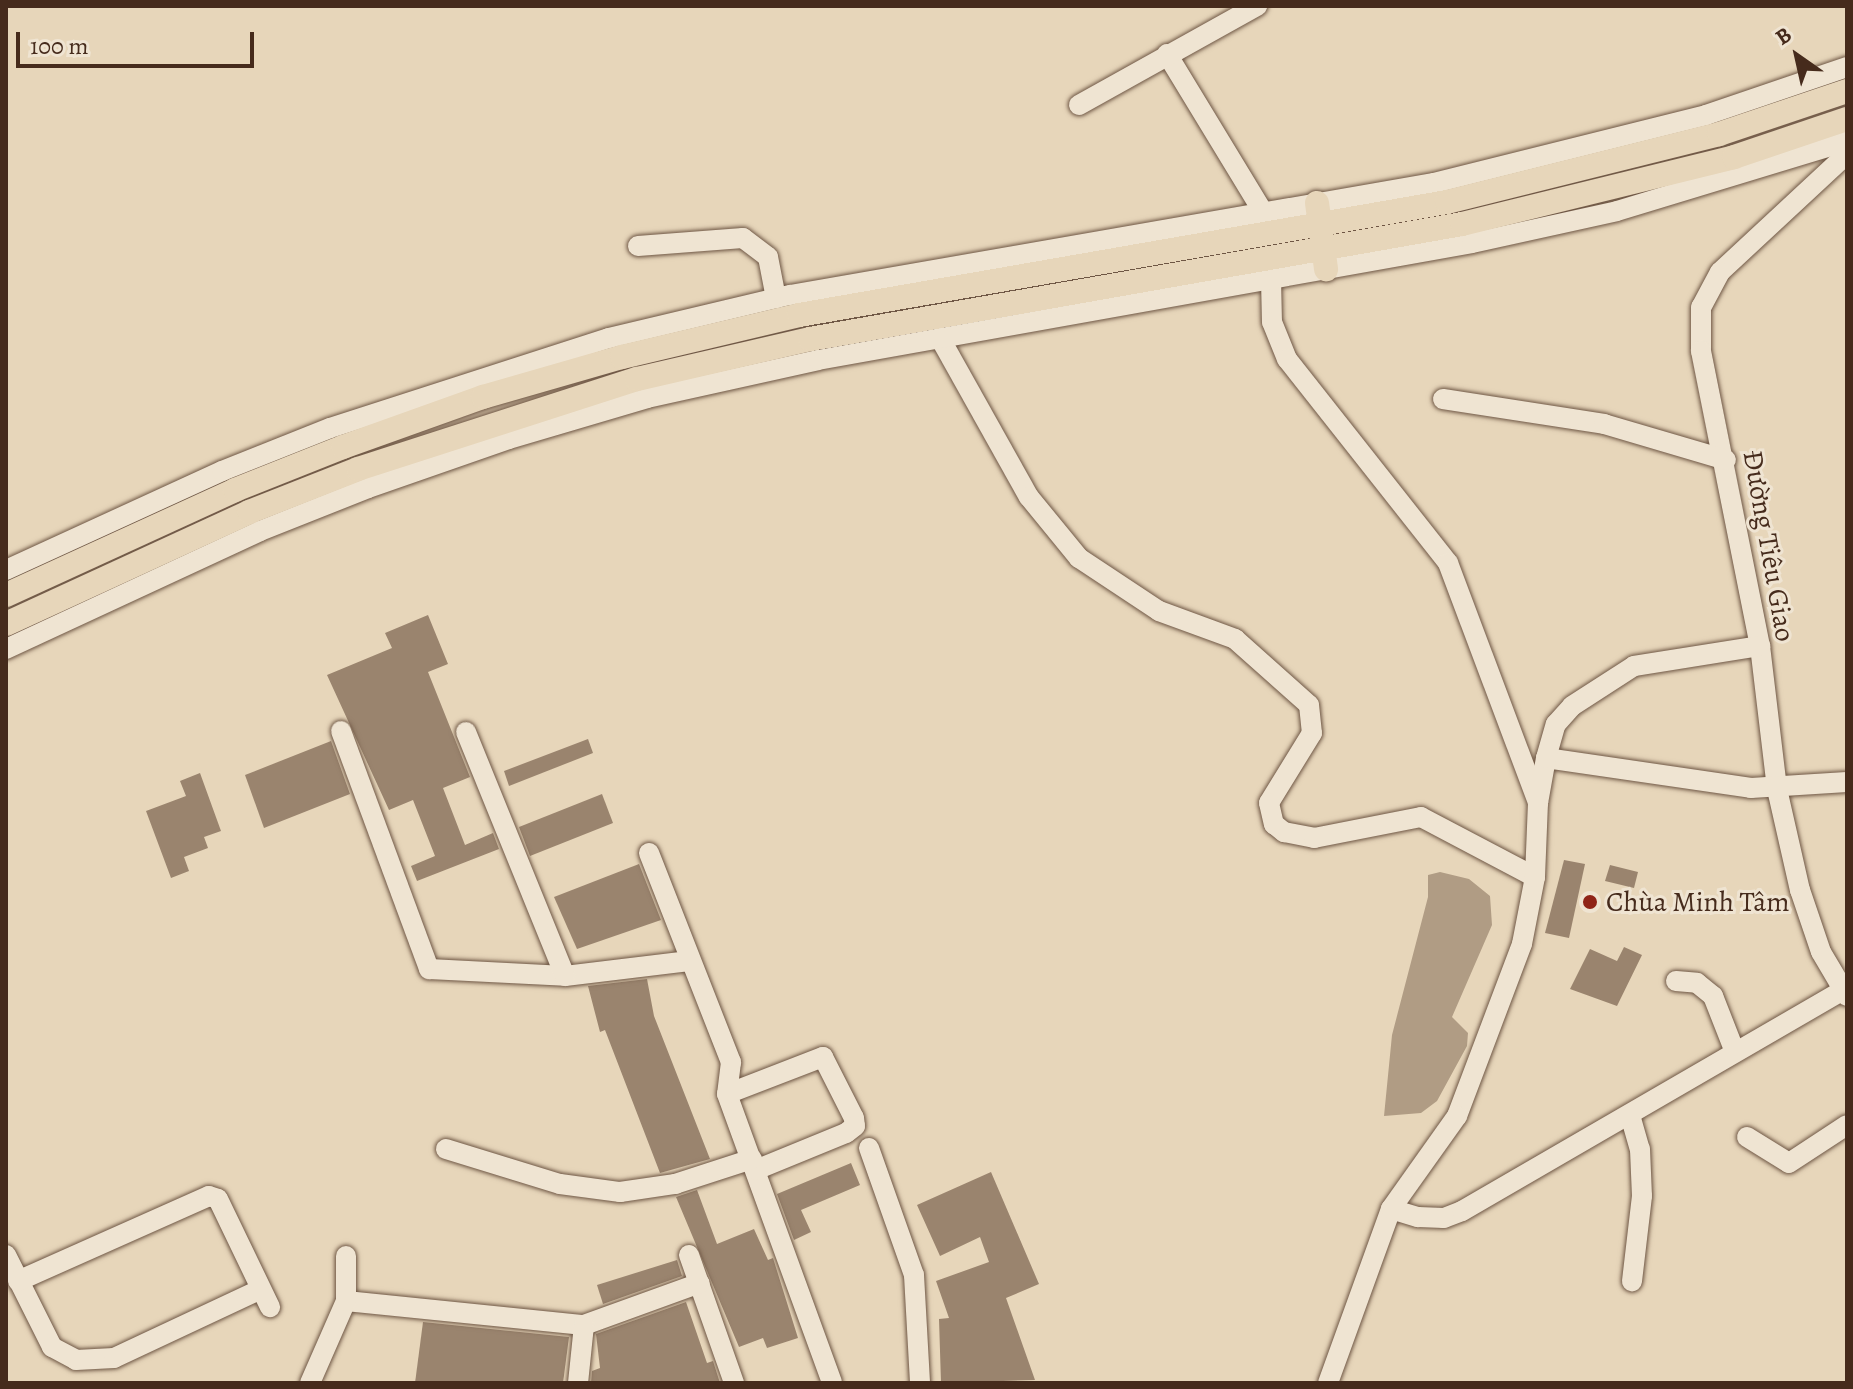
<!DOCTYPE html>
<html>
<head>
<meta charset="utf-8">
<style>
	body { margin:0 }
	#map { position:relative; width:1853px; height:1389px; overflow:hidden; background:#e7d6ba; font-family:Alegreya,serif }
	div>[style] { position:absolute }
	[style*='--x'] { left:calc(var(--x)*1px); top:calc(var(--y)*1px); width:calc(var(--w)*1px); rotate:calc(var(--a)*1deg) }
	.water>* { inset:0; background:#b09c84 }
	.building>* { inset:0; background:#9a846e }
	.roads { filter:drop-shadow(0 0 2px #6e5644) drop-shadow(0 0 2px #6e5644) }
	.minor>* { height:20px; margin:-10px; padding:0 10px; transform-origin:10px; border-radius:10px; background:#efe4d2 }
	.major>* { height:24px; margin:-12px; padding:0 12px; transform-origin:12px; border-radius:12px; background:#e7d6ba }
	.dots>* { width:22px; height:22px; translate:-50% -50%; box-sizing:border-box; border:4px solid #efe4d2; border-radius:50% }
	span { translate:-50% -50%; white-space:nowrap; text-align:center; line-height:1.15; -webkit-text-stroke:6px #efe4d2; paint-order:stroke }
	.street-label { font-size:28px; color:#462b1c }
	.poi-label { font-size:28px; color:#462b1c }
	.left { translate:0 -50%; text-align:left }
	.frame { position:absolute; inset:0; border:8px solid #462b1c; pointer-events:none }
	.north { position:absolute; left:1757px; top:16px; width:80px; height:80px; -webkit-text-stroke:6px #efe4d2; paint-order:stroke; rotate:326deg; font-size:22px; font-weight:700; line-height:32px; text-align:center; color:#462b1c }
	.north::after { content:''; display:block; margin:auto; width:28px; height:36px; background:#462b1c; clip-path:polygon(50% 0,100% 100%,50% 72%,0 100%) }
	.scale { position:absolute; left:16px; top:32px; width:238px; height:36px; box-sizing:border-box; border:4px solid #462b1c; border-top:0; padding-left:10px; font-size:24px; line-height:28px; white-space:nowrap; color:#462b1c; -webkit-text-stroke:6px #efe4d2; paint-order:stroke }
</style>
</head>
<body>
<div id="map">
	<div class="water">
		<div style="clip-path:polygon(1440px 872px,1469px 879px,1490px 896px,1492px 925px,1452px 1017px,1468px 1033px,1467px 1046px,1437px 1101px,1421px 1113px,1384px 1116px,1392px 1035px,1428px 897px,1428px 875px)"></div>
	</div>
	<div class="building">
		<div style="clip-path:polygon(428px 615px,448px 664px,428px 672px,470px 777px,443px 788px,465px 845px,493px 833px,499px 849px,417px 881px,411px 866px,435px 856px,413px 800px,389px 810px,327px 675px,392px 648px,385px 633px)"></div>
		<div style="clip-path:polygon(588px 739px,593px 753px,509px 786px,504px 771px)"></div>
		<div style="clip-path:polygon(331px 741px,350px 794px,264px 828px,245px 775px)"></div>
		<div style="clip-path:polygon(200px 773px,221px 831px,204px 837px,208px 848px,184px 857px,189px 871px,171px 878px,146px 811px,186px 796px,180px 781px)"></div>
		<div style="clip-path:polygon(602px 794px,613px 823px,530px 856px,519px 827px)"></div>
		<div style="clip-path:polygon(1564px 860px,1585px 864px,1569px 938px,1545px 933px)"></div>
		<div style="clip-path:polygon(639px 864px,661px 920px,577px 949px,554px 897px)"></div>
		<div style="clip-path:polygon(1610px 865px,1638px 872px,1634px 888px,1605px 881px)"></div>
		<div style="clip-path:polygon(1624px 947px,1642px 955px,1617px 1006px,1570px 989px,1590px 949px,1617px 961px)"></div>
		<div style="clip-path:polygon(647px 979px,654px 1016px,710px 1159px,660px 1173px,605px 1030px,600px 1032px,588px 986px)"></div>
		<div style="clip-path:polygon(851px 1163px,860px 1185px,801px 1210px,811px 1232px,794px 1240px,777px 1194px)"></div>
		<div style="clip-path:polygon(991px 1172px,1039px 1284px,1006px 1298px,1035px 1380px,941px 1383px,939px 1319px,949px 1318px,936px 1281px,989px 1262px,980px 1237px,940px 1256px,917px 1205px)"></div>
		<div style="clip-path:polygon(697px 1190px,717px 1244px,754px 1229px,768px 1260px,773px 1258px,798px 1338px,767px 1348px,763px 1338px,739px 1347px,676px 1197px)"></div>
		<div style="clip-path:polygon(677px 1260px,682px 1276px,603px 1304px,597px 1285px)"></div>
		<div style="clip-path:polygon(686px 1302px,707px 1363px,713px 1361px,720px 1383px,591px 1383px,592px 1371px,600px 1368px,596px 1334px)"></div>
		<div style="clip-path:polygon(423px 1322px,569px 1337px,563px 1383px,415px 1383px)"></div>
	</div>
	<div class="roads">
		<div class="minor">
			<div style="--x:1167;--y:54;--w:185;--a:58.7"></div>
			<div style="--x:1079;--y:105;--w:204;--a:-29.1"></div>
			<div style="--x:1847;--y:154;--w:173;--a:137.1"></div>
			<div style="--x:1720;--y:272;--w:40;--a:118"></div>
			<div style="--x:1701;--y:307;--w:44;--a:90"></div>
			<div style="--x:1701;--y:351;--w:301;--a:78.7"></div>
			<div style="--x:1760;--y:646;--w:144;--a:83.2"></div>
			<div style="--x:1777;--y:789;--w:104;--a:77.2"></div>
			<div style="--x:1800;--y:890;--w:65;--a:71.3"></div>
			<div style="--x:1821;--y:952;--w:51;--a:59.4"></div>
			<div style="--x:638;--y:246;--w:105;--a:-4.4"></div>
			<div style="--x:743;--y:238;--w:31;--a:37"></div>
			<div style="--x:768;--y:257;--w:42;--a:79"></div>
			<div style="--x:1271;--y:279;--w:43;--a:88.7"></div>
			<div style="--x:1272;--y:322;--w:40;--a:68"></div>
			<div style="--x:1287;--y:359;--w:260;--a:51.7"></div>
			<div style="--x:1448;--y:563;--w:256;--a:69.4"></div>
			<div style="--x:940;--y:338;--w:182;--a:60.8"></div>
			<div style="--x:1029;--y:497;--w:79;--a:50.7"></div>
			<div style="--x:1079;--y:558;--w:96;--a:33.5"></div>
			<div style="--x:1159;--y:611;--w:81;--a:20.2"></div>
			<div style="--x:1235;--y:639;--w:99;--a:41.7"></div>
			<div style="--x:1309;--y:705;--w:28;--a:84"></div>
			<div style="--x:1312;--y:733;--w:82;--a:121.6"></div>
			<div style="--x:1269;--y:803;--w:22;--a:77"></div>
			<div style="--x:1274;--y:824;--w:13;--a:39"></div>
			<div style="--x:1284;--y:832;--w:31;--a:11"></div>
			<div style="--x:1314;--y:838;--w:109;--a:-11.1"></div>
			<div style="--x:1421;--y:817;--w:129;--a:27.8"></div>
			<div style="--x:1535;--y:877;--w:68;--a:101"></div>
			<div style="--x:1522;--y:944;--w:184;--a:110.7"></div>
			<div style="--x:1457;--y:1116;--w:114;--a:125.4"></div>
			<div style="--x:1391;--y:1209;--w:185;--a:109.9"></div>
			<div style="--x:1443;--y:399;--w:163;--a:8.8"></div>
			<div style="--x:1604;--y:424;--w:127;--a:16.4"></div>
			<div style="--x:6;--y:570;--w:238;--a:-24.6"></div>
			<div style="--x:222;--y:471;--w:116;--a:-21.7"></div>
			<div style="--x:330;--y:428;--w:293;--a:-17.9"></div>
			<div style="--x:609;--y:338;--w:186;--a:-13.4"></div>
			<div style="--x:790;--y:295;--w:654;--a:-9.87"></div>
			<div style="--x:1434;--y:183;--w:280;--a:-14"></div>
			<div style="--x:1706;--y:115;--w:149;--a:-18.8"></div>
			<div style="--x:6;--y:649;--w:280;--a:-24.9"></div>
			<div style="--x:260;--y:531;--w:116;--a:-21.7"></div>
			<div style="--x:368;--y:488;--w:149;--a:-19.2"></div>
			<div style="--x:509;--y:439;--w:144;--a:-16.5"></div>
			<div style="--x:647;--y:398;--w:175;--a:-12.5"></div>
			<div style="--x:818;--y:360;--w:664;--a:-10.14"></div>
			<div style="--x:1472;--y:243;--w:148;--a:-12.4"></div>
			<div style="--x:1617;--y:211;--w:240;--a:-16.9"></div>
			<div style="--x:341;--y:731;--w:254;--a:69.7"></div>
			<div style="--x:429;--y:969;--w:136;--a:2.9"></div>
			<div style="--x:565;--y:976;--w:125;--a:-6.9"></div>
			<div style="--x:466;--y:732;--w:263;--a:67.9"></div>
			<div style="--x:1546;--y:758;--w:207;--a:8.3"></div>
			<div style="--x:1751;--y:788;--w:96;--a:-3.6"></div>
			<div style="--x:649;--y:853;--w:225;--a:68.6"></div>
			<div style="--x:731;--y:1062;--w:32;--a:97"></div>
			<div style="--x:727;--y:1094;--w:307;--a:70"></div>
			<div style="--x:1535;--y:877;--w:74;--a:-87.7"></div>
			<div style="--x:1538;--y:803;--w:46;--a:-79.9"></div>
			<div style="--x:1546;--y:758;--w:35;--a:-74"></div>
			<div style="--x:1556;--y:724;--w:24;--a:-48"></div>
			<div style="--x:1572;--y:706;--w:74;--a:-32.8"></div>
			<div style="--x:1634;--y:666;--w:128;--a:-9"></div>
			<div style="--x:1676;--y:981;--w:21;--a:5"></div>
			<div style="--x:1697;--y:983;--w:21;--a:39"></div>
			<div style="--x:1713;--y:996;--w:60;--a:68.6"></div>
			<div style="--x:727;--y:1094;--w:103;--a:-21.1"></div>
			<div style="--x:823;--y:1057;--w:68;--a:63.1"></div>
			<div style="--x:854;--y:1118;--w:8;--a:83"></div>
			<div style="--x:855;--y:1126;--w:11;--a:142"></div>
			<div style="--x:846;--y:1133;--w:97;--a:157.7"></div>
			<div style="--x:1630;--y:1115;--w:35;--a:74"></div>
			<div style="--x:1640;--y:1149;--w:47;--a:87.6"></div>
			<div style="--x:1642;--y:1196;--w:86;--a:96.7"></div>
			<div style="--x:1747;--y:1137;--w:49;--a:31.8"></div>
			<div style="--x:1789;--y:1163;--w:69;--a:-33.2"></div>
			<div style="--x:869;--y:1148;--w:135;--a:70.5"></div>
			<div style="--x:914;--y:1275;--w:108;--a:86.8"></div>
			<div style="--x:446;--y:1149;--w:119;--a:17.1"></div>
			<div style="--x:560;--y:1184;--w:61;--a:7.6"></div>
			<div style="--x:620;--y:1192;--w:56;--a:-8.3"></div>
			<div style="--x:675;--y:1184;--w:81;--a:-18"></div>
			<div style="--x:1391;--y:1209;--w:28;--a:17"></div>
			<div style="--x:1418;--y:1217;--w:26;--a:2"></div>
			<div style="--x:1444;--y:1218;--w:19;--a:-21"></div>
			<div style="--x:1462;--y:1211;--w:439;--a:-30.1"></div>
			<div style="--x:6;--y:1255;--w:103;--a:63.4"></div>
			<div style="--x:52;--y:1347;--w:27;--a:28"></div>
			<div style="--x:76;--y:1360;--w:38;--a:-3"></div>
			<div style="--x:114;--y:1358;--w:162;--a:-25.1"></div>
			<div style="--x:689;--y:1255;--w:136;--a:70.6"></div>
			<div style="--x:18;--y:1281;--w:209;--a:-24"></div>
			<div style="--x:209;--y:1196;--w:9;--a:18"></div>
			<div style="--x:218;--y:1199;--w:120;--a:64.3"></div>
			<div style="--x:346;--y:1301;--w:239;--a:5.8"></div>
			<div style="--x:584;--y:1325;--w:123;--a:-19.9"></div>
			<div style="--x:310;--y:1383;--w:90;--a:-66.3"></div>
			<div style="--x:346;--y:1301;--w:45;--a:-90"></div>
			<div style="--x:578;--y:1383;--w:58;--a:-84.1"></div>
		</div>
		<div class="major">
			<div style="--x:1317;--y:203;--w:67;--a:82.2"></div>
			<div style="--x:6;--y:595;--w:252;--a:-24.6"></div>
			<div style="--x:235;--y:490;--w:116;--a:-21.7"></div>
			<div style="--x:343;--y:447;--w:149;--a:-19.7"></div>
			<div style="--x:483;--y:397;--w:145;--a:-16.1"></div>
			<div style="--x:622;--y:357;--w:182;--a:-13.3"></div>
			<div style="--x:799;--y:315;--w:658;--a:-9.89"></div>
			<div style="--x:1447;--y:202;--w:280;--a:-14"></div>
			<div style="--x:1719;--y:134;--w:135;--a:-18.6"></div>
			<div style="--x:6;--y:624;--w:268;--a:-24.7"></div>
			<div style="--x:249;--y:512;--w:117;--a:-21.5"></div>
			<div style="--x:358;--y:469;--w:293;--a:-17.9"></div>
			<div style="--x:637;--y:379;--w:178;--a:-13"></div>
			<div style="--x:810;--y:339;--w:662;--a:-10"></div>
			<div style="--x:1462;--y:224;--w:280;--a:-13.8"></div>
			<div style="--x:1734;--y:157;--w:119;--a:-18.6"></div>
		</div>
	</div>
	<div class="dots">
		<div style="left:1590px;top:902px;background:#8f2418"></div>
	</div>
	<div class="street-label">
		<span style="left:1769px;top:546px;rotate:80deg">Đường Tiêu Giao</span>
	</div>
	<div class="poi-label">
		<span class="left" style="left:1606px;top:902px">Chùa Minh Tâm</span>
	</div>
	<div class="frame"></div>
	<div class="north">B</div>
	<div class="scale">100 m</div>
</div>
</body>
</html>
